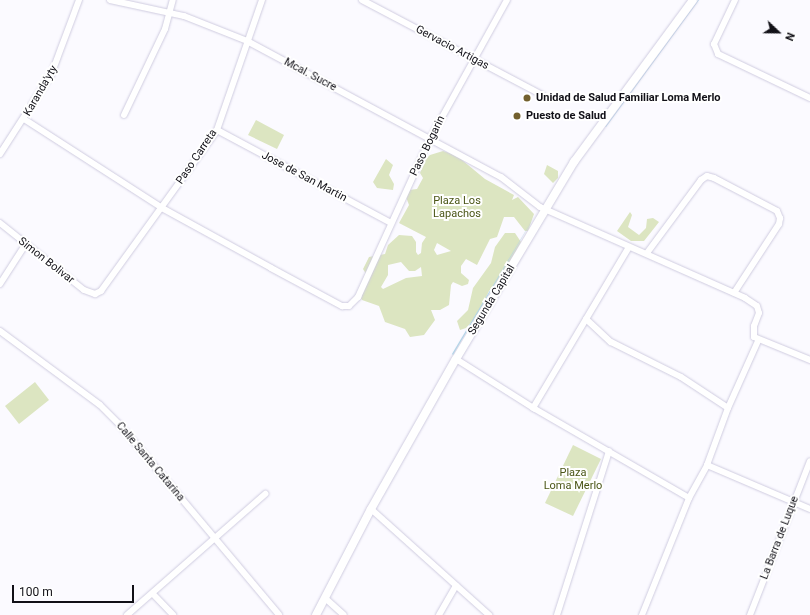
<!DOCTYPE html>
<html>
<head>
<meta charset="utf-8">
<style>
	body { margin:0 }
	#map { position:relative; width:810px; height:615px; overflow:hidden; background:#fbfaff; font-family:Roboto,sans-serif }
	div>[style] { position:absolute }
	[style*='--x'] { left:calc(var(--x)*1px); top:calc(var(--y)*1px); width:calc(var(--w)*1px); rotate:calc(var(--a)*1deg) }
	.green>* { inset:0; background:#dce5c1 }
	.water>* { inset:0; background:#a7d8ea }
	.roads { filter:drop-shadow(0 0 1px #cfcce0) drop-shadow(0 0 1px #cfcce0) }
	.minor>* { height:6px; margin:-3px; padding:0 3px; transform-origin:3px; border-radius:3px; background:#fff }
	.tertiary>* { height:8px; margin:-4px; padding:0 4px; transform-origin:4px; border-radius:4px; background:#fff }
	.dots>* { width:11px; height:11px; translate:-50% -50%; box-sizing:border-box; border:2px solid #fff; border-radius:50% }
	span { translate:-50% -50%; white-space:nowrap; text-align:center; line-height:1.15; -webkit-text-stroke:4px #fff; paint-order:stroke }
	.street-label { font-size:11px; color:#111017 }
	.poi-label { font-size:11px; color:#111017; font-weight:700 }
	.left { translate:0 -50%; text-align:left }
	.park-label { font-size:11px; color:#4b5617 }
	.north { position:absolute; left:758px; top:12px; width:40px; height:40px; -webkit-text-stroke:3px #fff; paint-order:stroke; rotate:112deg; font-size:11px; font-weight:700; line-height:16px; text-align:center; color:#111017 }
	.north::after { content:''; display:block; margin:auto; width:14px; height:18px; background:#111017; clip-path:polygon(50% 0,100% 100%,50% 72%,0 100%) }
	.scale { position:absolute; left:12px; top:585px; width:122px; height:18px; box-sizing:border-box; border:2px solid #111017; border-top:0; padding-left:5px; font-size:12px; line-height:14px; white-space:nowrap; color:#111017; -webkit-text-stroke:3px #fff; paint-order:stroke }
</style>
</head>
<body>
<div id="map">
	<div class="green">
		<div style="clip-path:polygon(256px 120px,284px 135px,277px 149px,248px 135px)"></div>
		<div style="clip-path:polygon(evenodd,443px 151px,456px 155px,485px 179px,514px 195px,512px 200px,518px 197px,534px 214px,528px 231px,525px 231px,514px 217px,504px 217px,497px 237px,490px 239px,477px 265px,466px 259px,461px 266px,461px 273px,469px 280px,468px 284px,462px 286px,453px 282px,451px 285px,449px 305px,440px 310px,431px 310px,435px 320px,424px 335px,410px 337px,405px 329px,385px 322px,379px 306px,362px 300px,360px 297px,368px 277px,363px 269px,369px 257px,385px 254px,388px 245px,399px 235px,412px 236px,416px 242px,416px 252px,418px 255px,421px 253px,422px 243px,426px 237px,399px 223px,409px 205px,406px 197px,409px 190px,417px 189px,423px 178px,420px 173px,425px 160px,430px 155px,443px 151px,437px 243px,451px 251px,437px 255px,434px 250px,437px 243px,443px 151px,401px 262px,409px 271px,415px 271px,421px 267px,422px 276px,406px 278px,383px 289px,381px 287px,388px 275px,388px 265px,401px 262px)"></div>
		<div style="clip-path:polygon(386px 159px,393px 165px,389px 175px,394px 184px,393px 190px,377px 188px,373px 182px)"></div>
		<div style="clip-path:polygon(547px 165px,558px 171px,558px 178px,553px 183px,544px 174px)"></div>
		<div style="clip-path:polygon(630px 212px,632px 215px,628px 227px,639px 235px,646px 228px,647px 219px,653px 218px,659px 222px,644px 241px,631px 241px,617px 231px)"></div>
		<div style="clip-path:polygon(505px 233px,515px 233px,521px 242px,506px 271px,489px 291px,478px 315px,466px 328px,460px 330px,457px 321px,468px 310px,473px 288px,491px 263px,495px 247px)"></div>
		<div style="clip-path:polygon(35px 382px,49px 400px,19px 424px,5px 406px)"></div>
		<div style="clip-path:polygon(573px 445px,601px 459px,573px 516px,545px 503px)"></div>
	</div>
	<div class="water">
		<div style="clip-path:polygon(698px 0,699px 0,606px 127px,605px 127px)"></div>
		<div style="clip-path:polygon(537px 212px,453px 355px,452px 354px)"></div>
	</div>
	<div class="roads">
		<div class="minor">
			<div style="--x:110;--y:0;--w:76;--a:12.2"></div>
			<div style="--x:184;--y:16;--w:68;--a:21.6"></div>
			<div style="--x:247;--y:41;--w:288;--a:28.2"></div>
			<div style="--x:501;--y:177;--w:49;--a:37.6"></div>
			<div style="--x:540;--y:207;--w:224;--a:23.9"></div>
			<div style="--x:745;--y:298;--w:14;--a:34"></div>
			<div style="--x:757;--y:306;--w:7;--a:74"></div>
			<div style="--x:759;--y:313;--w:14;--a:111"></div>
			<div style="--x:754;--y:326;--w:11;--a:90"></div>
			<div style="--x:754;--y:337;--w:61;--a:22.3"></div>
			<div style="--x:362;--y:0;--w:204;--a:27.8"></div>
			<div style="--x:735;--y:0;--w:49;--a:115.5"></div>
			<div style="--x:714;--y:44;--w:11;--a:68"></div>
			<div style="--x:718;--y:54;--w:102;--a:25.6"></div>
			<div style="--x:124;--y:115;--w:95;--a:-64.5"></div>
			<div style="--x:165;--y:29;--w:30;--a:-75"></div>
			<div style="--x:24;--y:119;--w:164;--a:32.8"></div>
			<div style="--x:162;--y:208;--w:124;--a:28.8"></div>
			<div style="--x:271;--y:268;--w:81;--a:28.2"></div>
			<div style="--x:342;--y:306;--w:7;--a:0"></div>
			<div style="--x:349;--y:306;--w:13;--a:-45"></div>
			<div style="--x:358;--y:297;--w:174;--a:-65.5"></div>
			<div style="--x:430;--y:139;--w:159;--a:-61"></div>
			<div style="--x:217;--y:130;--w:197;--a:28.1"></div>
			<div style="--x:0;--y:154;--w:94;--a:-57.2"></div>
			<div style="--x:51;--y:75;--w:80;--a:-69.5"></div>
			<div style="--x:0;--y:223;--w:107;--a:38.6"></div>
			<div style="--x:84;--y:290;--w:12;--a:20"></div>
			<div style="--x:95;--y:294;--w:7;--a:-27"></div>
			<div style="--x:101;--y:291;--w:198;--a:-54.2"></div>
			<div style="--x:217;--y:130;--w:138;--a:-70.9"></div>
			<div style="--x:647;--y:253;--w:91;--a:-53.5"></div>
			<div style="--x:701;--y:180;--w:7;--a:-34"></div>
			<div style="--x:707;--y:176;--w:7;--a:16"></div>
			<div style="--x:714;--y:178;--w:71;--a:27.6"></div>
			<div style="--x:777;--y:211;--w:8;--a:67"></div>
			<div style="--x:780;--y:218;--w:6;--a:99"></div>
			<div style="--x:779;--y:224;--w:82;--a:123.1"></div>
			<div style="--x:0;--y:284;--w:46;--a:-57.3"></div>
			<div style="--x:586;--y:319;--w:34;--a:43"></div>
			<div style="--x:611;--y:342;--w:78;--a:26.6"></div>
			<div style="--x:681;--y:377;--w:56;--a:33.4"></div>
			<div style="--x:0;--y:331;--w:124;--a:36.5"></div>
			<div style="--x:100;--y:405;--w:27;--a:45"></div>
			<div style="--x:119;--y:424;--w:249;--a:50"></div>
			<div style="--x:456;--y:359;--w:93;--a:32.3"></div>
			<div style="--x:535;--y:409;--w:178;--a:30"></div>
			<div style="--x:533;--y:408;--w:187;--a:-59.2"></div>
			<div style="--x:707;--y:465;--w:112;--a:23.1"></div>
			<div style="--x:371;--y:509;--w:159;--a:41.9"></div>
			<div style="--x:153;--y:594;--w:29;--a:46"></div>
			<div style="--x:325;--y:598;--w:25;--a:42"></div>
			<div style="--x:127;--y:615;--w:184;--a:-41.2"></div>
			<div style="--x:439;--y:615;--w:34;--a:-60"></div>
			<div style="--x:557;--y:615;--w:172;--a:-72.4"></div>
			<div style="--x:642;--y:615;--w:126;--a:-68.1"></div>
			<div style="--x:689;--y:498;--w:38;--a:-61"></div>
			<div style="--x:707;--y:465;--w:61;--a:-69.8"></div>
			<div style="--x:728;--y:408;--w:73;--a:-65.9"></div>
			<div style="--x:750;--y:615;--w:165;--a:-68.7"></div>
		</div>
		<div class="tertiary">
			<div style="--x:316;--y:615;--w:119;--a:-62.6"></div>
			<div style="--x:371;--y:509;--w:172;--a:-60.5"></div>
			<div style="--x:456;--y:359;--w:230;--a:-59.1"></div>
			<div style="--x:574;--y:162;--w:201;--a:-53.7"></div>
		</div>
	</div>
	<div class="dots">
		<div style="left:527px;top:98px;background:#73602e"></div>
		<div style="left:517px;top:116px;background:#73602e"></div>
	</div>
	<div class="street-label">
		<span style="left:452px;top:48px;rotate:28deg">Gervacio Artigas</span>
		<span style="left:310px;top:75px;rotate:28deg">Mcal. Sucre</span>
		<span style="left:41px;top:91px;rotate:-60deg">Karanda'yty</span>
		<span style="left:428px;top:146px;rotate:-64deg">Paso Bogarin</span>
		<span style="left:197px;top:157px;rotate:-56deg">Paso Carreta</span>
		<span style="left:304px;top:177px;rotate:28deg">Jose de San Martin</span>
		<span style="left:46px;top:261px;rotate:38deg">Simon Bolivar</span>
		<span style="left:492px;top:300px;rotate:-59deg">Segunda Capital</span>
		<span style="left:150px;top:462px;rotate:50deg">Calle Santa Catarina</span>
		<span style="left:780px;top:538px;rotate:-69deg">La Barra de Luque</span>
	</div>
	<div class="poi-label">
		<span class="left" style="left:536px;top:98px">Unidad de Salud Familiar Loma Merlo</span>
		<span class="left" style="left:526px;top:116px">Puesto de Salud</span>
	</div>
	<div class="park-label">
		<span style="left:457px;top:208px">Plaza Los<br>Lapachos</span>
		<span style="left:573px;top:480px">Plaza<br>Loma Merlo</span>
	</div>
	<div class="north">N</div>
	<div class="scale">100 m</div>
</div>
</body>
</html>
